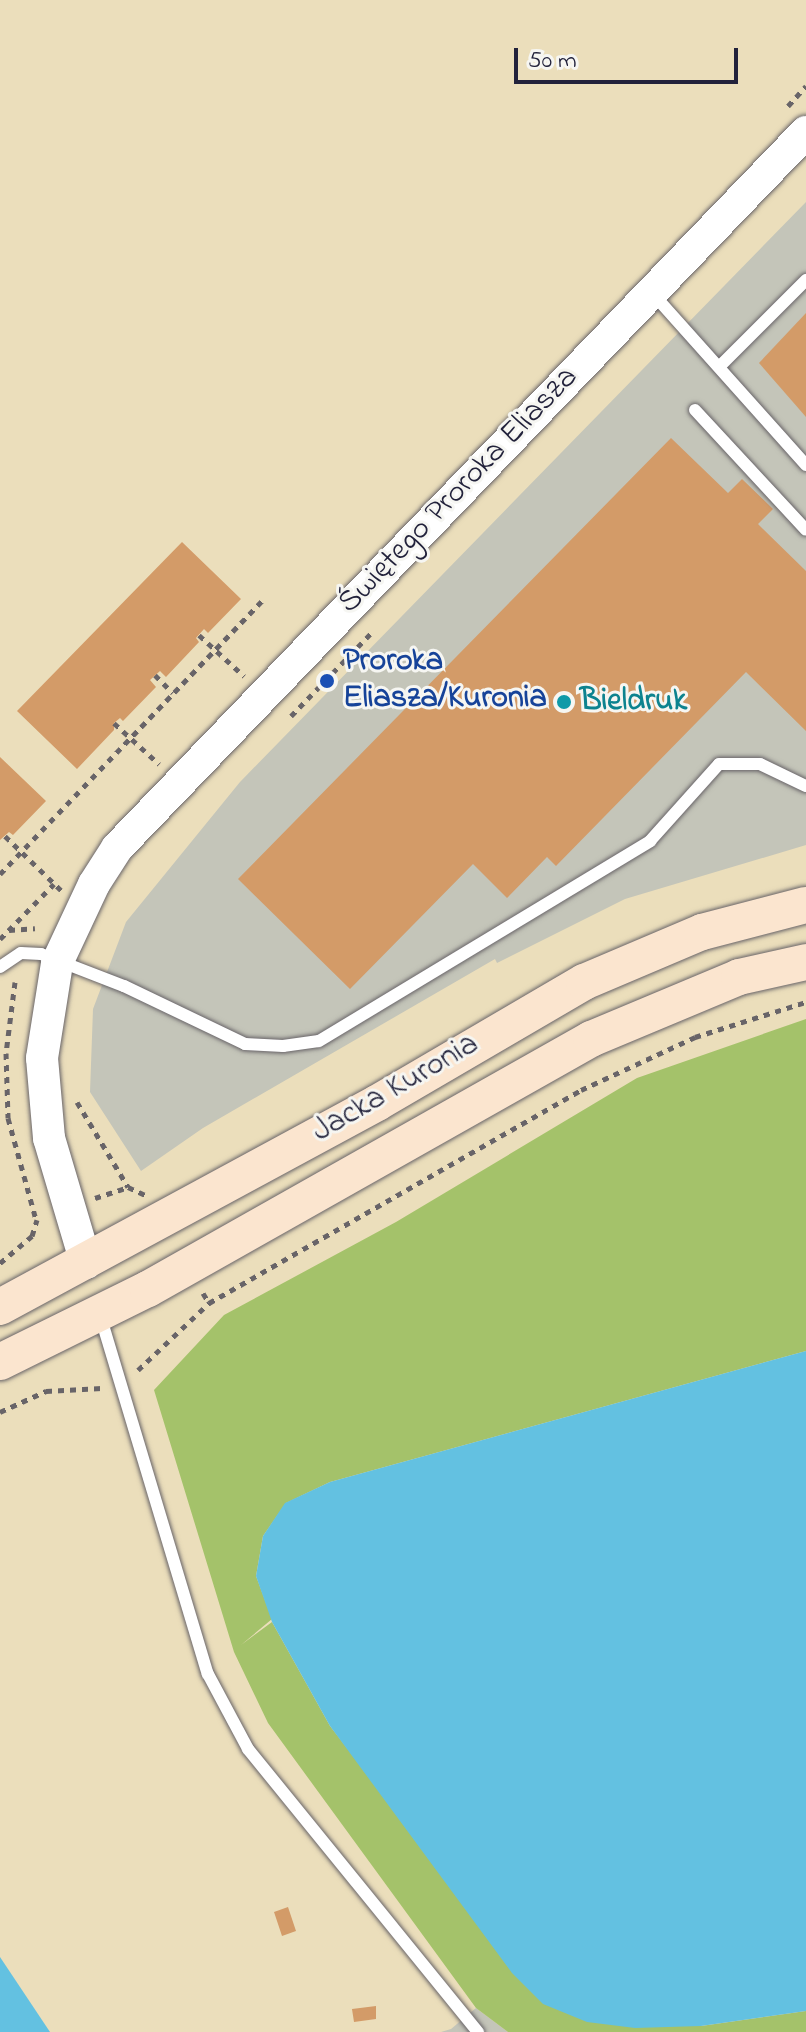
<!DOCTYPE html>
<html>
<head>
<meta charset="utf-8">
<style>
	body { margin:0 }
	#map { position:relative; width:806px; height:2032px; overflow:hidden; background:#ebdebb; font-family:"Indie Flower",sans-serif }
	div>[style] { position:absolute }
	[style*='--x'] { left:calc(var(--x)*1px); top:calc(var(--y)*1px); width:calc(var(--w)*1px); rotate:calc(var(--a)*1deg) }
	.industrial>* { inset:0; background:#c4c5b9 }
	.green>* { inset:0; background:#a4c26a }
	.water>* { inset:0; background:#63c1e1 }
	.building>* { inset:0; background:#d39b68 }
	.path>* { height:5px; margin-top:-2.5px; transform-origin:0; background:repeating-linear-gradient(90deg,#686468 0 6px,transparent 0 12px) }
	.roads { filter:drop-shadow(0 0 2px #686468) drop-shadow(0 0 2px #686468) }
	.service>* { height:12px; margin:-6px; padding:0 6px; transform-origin:6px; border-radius:6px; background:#fff }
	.tertiary>* { height:32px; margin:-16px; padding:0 16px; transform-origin:16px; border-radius:16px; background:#fff }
	.secondary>* { height:36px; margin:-18px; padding:0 18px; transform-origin:18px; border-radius:18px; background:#fbe5cf }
	.dots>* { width:22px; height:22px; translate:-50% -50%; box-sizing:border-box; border:4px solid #f6f6f2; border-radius:50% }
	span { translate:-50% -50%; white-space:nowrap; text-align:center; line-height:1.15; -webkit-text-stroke:6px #f6f6f2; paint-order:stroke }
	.street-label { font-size:32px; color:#22223b }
	.transit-label { font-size:32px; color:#164399; font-weight:700 }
	.left { translate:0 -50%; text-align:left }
	.culture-label { font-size:32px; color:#0d838f; font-weight:700 }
	.scale { position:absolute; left:514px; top:48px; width:224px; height:36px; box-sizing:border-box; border:4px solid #22223b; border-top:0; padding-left:10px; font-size:24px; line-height:28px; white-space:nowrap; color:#22223b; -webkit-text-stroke:6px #f6f6f2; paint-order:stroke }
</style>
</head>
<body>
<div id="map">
	<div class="industrial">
		<div style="clip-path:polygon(806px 202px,806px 845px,625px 899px,497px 963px,495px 959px,203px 1128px,141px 1171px,90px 1092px,93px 1009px,126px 922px,240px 782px)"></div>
		<div style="clip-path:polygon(476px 2008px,508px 2032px,441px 2032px,451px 2029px)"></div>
	</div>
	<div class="green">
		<div style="clip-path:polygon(806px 1019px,806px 1351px,330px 1482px,286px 1503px,263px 1536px,256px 1576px,272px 1619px,241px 1645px,272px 1622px,330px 1726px,364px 1770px,701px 2026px,806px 2011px,806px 2032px,508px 2032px,476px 2008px,268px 1723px,234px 1652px,154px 1390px,224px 1315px,396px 1222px,637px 1078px)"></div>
	</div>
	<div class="water">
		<div style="clip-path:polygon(806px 1351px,806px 2011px,701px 2026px,635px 2028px,587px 2022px,543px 2004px,512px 1973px,330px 1726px,272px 1622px,256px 1576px,263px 1536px,285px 1503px,330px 1482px)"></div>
		<div style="clip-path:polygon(0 1957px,50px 2032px,0 2032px)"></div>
	</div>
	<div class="building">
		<div style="clip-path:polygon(806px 313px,806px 417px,759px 363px)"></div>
		<div style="clip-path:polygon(671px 438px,728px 493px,742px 479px,773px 509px,758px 524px,806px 571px,806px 731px,746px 672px,556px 866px,547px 857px,507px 898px,473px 864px,350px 989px,238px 879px)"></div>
		<div style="clip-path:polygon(182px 542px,241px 599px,208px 633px,204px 629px,196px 638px,199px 642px,166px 677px,160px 671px,150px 680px,156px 687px,123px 721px,120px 718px,114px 723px,114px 730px,77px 769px,17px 711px)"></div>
		<div style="clip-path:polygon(0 757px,46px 801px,13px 835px,9px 832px,0 840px,0 848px)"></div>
		<div style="clip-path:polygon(288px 1907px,296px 1931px,282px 1936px,274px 1912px)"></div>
		<div style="clip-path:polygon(376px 2006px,376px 2019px,354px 2022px,352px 2009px)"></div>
	</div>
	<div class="path">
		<div style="--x:788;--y:106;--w:27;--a:-48"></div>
		<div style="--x:199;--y:635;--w:61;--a:42.3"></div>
		<div style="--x:155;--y:675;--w:25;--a:45"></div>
		<div style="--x:291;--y:716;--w:118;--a:-46"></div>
		<div style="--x:114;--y:723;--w:61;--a:42.3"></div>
		<div style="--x:5;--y:836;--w:78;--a:44"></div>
		<div style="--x:0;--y:874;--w:380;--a:-46.2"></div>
		<div style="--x:9;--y:930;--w:26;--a:-4"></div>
		<div style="--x:0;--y:939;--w:77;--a:-45.5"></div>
		<div style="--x:15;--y:982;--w:72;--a:97.2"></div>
		<div style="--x:6;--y:1053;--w:65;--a:88.2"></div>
		<div style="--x:8;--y:1118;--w:106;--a:74.6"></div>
		<div style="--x:77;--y:1102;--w:99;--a:59"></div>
		<div style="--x:128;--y:1187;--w:19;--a:25"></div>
		<div style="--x:95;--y:1198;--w:35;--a:-18"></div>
		<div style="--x:0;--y:1263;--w:42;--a:-40.2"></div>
		<div style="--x:32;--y:1236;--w:17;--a:-73"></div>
		<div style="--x:203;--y:1293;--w:12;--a:59"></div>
		<div style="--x:138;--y:1370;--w:98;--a:-43.3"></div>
		<div style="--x:209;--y:1303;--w:429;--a:-29.8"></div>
		<div style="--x:581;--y:1090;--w:126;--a:-24.9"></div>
		<div style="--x:695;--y:1037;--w:116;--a:-17.5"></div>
		<div style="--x:0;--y:1412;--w:51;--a:-24.5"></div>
		<div style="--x:46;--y:1391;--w:56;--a:-3.1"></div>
	</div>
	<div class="roads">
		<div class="service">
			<div style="--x:654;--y:295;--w:228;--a:48.2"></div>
			<div style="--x:720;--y:366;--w:122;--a:-45"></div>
			<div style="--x:695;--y:410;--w:163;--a:47.2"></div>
			<div style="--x:0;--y:967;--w:25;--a:-34"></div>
			<div style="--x:21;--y:953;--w:20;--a:3"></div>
			<div style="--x:41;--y:954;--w:89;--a:21.1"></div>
			<div style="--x:124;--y:986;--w:134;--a:25.6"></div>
			<div style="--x:245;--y:1044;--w:38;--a:3"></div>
			<div style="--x:283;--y:1046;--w:36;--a:-8"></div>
			<div style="--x:319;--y:1041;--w:387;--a:-31.1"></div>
			<div style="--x:650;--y:841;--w:103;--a:-48.1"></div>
			<div style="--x:719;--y:764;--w:41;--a:0"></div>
			<div style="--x:760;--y:764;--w:51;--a:25.6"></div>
			<div style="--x:100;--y:1315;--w:375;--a:73.3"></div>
			<div style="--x:208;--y:1674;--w:85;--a:61.9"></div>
			<div style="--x:248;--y:1749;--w:365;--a:50.9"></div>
		</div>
		<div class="tertiary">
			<div style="--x:86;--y:1263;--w:130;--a:-106.5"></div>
			<div style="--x:49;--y:1138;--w:80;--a:-95"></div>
			<div style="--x:42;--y:1058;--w:96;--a:-81"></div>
			<div style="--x:57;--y:963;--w:87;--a:-64.9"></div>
			<div style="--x:94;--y:884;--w:43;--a:-57.4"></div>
			<div style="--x:117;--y:848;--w:994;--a:-46.1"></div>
		</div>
		<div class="secondary">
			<div style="--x:0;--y:1307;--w:429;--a:-28.4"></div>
			<div style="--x:377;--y:1103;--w:240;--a:-30.3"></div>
			<div style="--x:584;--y:982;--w:128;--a:-23"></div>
			<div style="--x:702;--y:932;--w:107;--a:-14.6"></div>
			<div style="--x:0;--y:1362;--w:165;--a:-26.3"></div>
			<div style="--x:148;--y:1289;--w:509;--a:-29.44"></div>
			<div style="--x:591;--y:1039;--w:160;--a:-22.7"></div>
			<div style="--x:739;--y:977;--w:69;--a:-12.6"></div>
		</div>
	</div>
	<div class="dots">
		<div style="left:327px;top:681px;background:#1a4fb4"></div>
		<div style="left:564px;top:702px;background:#0f9aa8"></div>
	</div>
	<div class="street-label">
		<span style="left:459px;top:491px;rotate:-46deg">Świętego Proroka Eliasza</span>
		<span style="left:396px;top:1089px;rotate:-30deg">Jacka Kuronia</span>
	</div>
	<div class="transit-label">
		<span class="left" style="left:343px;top:681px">Proroka<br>Eliasza/Kuronia</span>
	</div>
	<div class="culture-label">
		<span class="left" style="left:580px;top:702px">Bieldruk</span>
	</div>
	<div class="scale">50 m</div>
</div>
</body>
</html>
